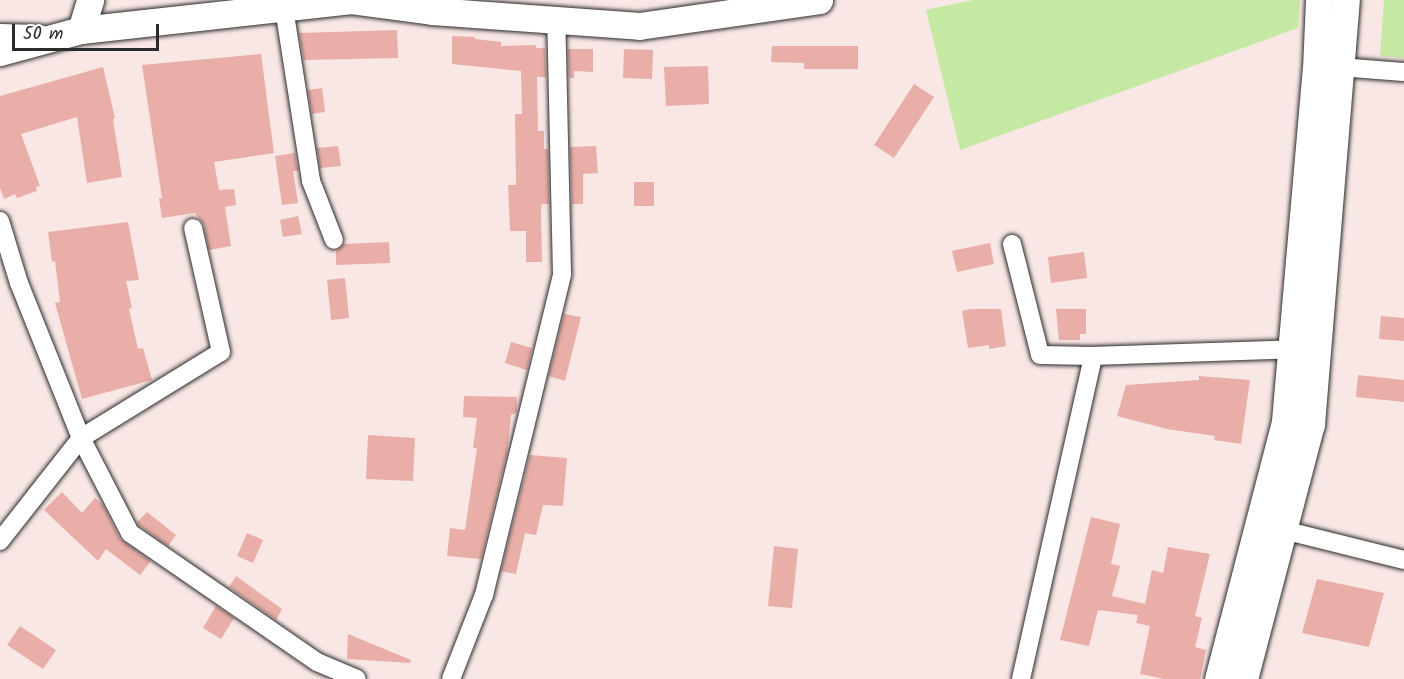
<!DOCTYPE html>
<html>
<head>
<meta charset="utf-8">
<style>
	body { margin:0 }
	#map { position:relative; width:1404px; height:679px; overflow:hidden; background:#f8e7e5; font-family:Kalam,sans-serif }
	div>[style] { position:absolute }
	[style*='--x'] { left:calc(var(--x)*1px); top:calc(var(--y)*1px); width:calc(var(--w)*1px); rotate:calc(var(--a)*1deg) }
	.green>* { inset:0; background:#c5e9a2 }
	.building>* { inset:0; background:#e9aea8 }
	.roads { filter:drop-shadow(0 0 2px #2b2b2b) drop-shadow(0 0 2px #2b2b2b) }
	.street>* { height:18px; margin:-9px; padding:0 9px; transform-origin:9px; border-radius:9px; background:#fff }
	.secondary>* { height:27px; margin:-13.5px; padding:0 13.5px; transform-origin:13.5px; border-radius:13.5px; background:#fff }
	span { translate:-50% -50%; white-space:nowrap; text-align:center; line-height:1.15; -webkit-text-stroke:5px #fff; paint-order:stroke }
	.scale { position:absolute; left:12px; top:24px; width:147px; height:27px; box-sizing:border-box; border:3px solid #2b2b2b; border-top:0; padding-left:8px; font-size:18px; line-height:21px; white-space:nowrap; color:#2b2b2b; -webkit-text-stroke:4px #fff; paint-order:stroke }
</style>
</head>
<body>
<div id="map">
	<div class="green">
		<div style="clip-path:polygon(973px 0,1300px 0,1298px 28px,960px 150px,926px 10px)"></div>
		<div style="clip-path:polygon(1384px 0,1404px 0,1404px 58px,1380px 56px)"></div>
	</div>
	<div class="building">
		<div style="clip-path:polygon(397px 30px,398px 58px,304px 60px,299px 33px)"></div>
		<div style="clip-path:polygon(452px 36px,475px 37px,475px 39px,501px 42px,501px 46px,536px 45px,536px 48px,545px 48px,546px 77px,537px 77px,538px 131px,544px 131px,544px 149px,548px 149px,549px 204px,542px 204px,541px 211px,542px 262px,526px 262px,526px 231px,510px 231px,508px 185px,516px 185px,515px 114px,522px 114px,521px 71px,452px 64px)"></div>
		<div style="clip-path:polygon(772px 46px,858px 46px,858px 69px,804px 69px,804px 63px,771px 62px)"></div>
		<div style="clip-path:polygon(568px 49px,593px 49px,593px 72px,574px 71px,574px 78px,569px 78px)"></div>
		<div style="clip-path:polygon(624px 49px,653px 50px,652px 79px,623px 78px)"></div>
		<div style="clip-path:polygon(261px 54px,274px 153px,214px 162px,219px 190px,234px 189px,236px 205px,225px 207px,231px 246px,209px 250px,204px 225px,195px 213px,162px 218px,159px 198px,162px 198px,142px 65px)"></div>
		<div style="clip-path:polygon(708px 66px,709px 104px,666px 106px,664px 67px)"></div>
		<div style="clip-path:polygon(103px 67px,115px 118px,113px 119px,122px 177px,87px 183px,77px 117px,21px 134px,40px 186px,36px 187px,37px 191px,17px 198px,15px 194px,4px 199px,0 188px,0 96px)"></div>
		<div style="clip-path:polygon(914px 84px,934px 97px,894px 158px,874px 145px)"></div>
		<div style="clip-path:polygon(322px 88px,325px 112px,312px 114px,308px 90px)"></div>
		<div style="clip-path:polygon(338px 146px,341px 166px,320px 168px,317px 148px)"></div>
		<div style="clip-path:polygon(596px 146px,598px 173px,583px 174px,583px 204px,572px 204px,570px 147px)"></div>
		<div style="clip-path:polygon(295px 153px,298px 171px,293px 171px,298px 203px,282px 205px,275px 156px)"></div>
		<div style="clip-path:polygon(634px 182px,654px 182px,654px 206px,634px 206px)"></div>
		<div style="clip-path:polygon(298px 216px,302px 234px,283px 237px,280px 220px)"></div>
		<div style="clip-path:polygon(128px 222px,139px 280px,126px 281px,132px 308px,129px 309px,138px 349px,143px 348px,152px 380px,82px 399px,55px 303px,60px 302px,55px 261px,52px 262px,48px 232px)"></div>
		<div style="clip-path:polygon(389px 242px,390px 263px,336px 265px,336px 251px,344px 244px)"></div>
		<div style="clip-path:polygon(990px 243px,994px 264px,957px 272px,952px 251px)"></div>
		<div style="clip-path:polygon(1084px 252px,1087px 278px,1051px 283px,1048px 257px)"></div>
		<div style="clip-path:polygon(345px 278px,349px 318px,331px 320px,327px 280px)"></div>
		<div style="clip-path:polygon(971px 309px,1001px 309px,1006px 346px,989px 349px,989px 345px,968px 348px,962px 311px)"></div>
		<div style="clip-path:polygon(1056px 309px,1086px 309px,1086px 334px,1080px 334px,1080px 340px,1059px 340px)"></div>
		<div style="clip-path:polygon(564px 314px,581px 317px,565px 381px,549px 376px)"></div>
		<div style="clip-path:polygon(1381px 316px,1404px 318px,1404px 341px,1379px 339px)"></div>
		<div style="clip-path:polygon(511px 342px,532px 348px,527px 370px,505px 363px)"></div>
		<div style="clip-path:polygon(1358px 375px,1404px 380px,1404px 402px,1356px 397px)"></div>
		<div style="clip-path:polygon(1199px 376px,1250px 380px,1241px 444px,1214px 440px,1215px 436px,1167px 429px,1117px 416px,1126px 385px,1199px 380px)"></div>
		<div style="clip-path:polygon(464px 396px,517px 397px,517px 412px,511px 415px,507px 453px,481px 559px,447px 556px,450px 528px,465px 530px,477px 448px,473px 448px,477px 418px,463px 417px)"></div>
		<div style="clip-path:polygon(368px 435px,415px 438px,413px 481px,366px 479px)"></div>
		<div style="clip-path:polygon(530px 455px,567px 458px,563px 506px,543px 505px,536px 535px,525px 533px,516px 574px,501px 571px)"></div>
		<div style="clip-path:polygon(62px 492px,82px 513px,95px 498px,103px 505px,120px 539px,151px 561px,140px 575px,106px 549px,98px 561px,44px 510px)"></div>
		<div style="clip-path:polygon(147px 512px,176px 535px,168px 546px,139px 525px,137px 522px)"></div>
		<div style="clip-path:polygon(1091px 517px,1120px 524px,1111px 564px,1120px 566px,1112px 596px,1145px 604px,1152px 570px,1163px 573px,1168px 547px,1210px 554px,1195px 616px,1202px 618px,1195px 647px,1206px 650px,1200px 679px,1165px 679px,1140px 674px,1150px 626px,1136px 623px,1138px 615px,1098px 610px,1089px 646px,1060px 640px)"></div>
		<div style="clip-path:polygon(247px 533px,263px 540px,253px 563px,237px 556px)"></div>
		<div style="clip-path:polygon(774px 546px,798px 549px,792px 608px,768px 606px)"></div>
		<div style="clip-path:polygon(236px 576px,282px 609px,276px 620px,229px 587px)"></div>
		<div style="clip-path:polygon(1317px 579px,1384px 593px,1369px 647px,1302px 633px)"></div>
		<div style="clip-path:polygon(216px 606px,234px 618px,221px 639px,203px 628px)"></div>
		<div style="clip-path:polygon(20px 626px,56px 650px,43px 669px,7px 645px)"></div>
		<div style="clip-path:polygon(348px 634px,411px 660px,410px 663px,347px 659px)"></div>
	</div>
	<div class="roads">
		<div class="street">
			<div style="--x:284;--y:8;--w:175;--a:81.1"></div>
			<div style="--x:311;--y:181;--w:63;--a:68.7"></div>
			<div style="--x:0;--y:33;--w:40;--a:1.4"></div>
			<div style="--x:1339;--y:67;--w:65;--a:4.4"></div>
			<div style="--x:0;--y:221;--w:65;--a:73"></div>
			<div style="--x:19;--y:283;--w:167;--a:68.2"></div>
			<div style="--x:81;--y:438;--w:107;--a:62.7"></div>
			<div style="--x:130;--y:533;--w:227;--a:34.6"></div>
			<div style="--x:317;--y:662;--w:43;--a:23"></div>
			<div style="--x:1012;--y:244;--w:114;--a:75.8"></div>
			<div style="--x:1040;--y:355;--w:53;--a:1.1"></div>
			<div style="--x:1283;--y:530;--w:125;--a:13.9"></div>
			<div style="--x:0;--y:541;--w:131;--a:-51.8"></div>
			<div style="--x:81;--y:438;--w:164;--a:-31.6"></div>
			<div style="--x:221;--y:352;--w:127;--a:-102.7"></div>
			<div style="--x:451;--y:679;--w:90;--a:-68.6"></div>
			<div style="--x:484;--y:595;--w:330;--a:-76.3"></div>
			<div style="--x:562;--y:274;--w:255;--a:-91.3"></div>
			<div style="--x:1021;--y:679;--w:331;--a:-77.4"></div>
			<div style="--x:1093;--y:356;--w:207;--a:-1.9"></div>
		</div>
		<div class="secondary">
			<div style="--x:81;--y:30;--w:31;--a:-73"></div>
			<div style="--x:0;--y:52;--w:84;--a:-15.2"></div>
			<div style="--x:81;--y:30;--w:272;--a:-6.3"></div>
			<div style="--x:351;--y:0;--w:82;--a:7.7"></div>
			<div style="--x:432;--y:11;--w:208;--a:4.1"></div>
			<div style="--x:639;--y:26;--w:182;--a:-8.2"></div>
			<div style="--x:1218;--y:679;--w:267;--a:-75.4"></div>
			<div style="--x:1285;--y:421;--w:353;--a:-85"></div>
			<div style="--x:1316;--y:69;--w:69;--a:-87.5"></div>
			<div style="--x:1244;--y:679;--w:264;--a:-75.3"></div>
			<div style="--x:1311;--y:424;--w:425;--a:-85.3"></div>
		</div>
	</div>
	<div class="scale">50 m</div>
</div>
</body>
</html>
